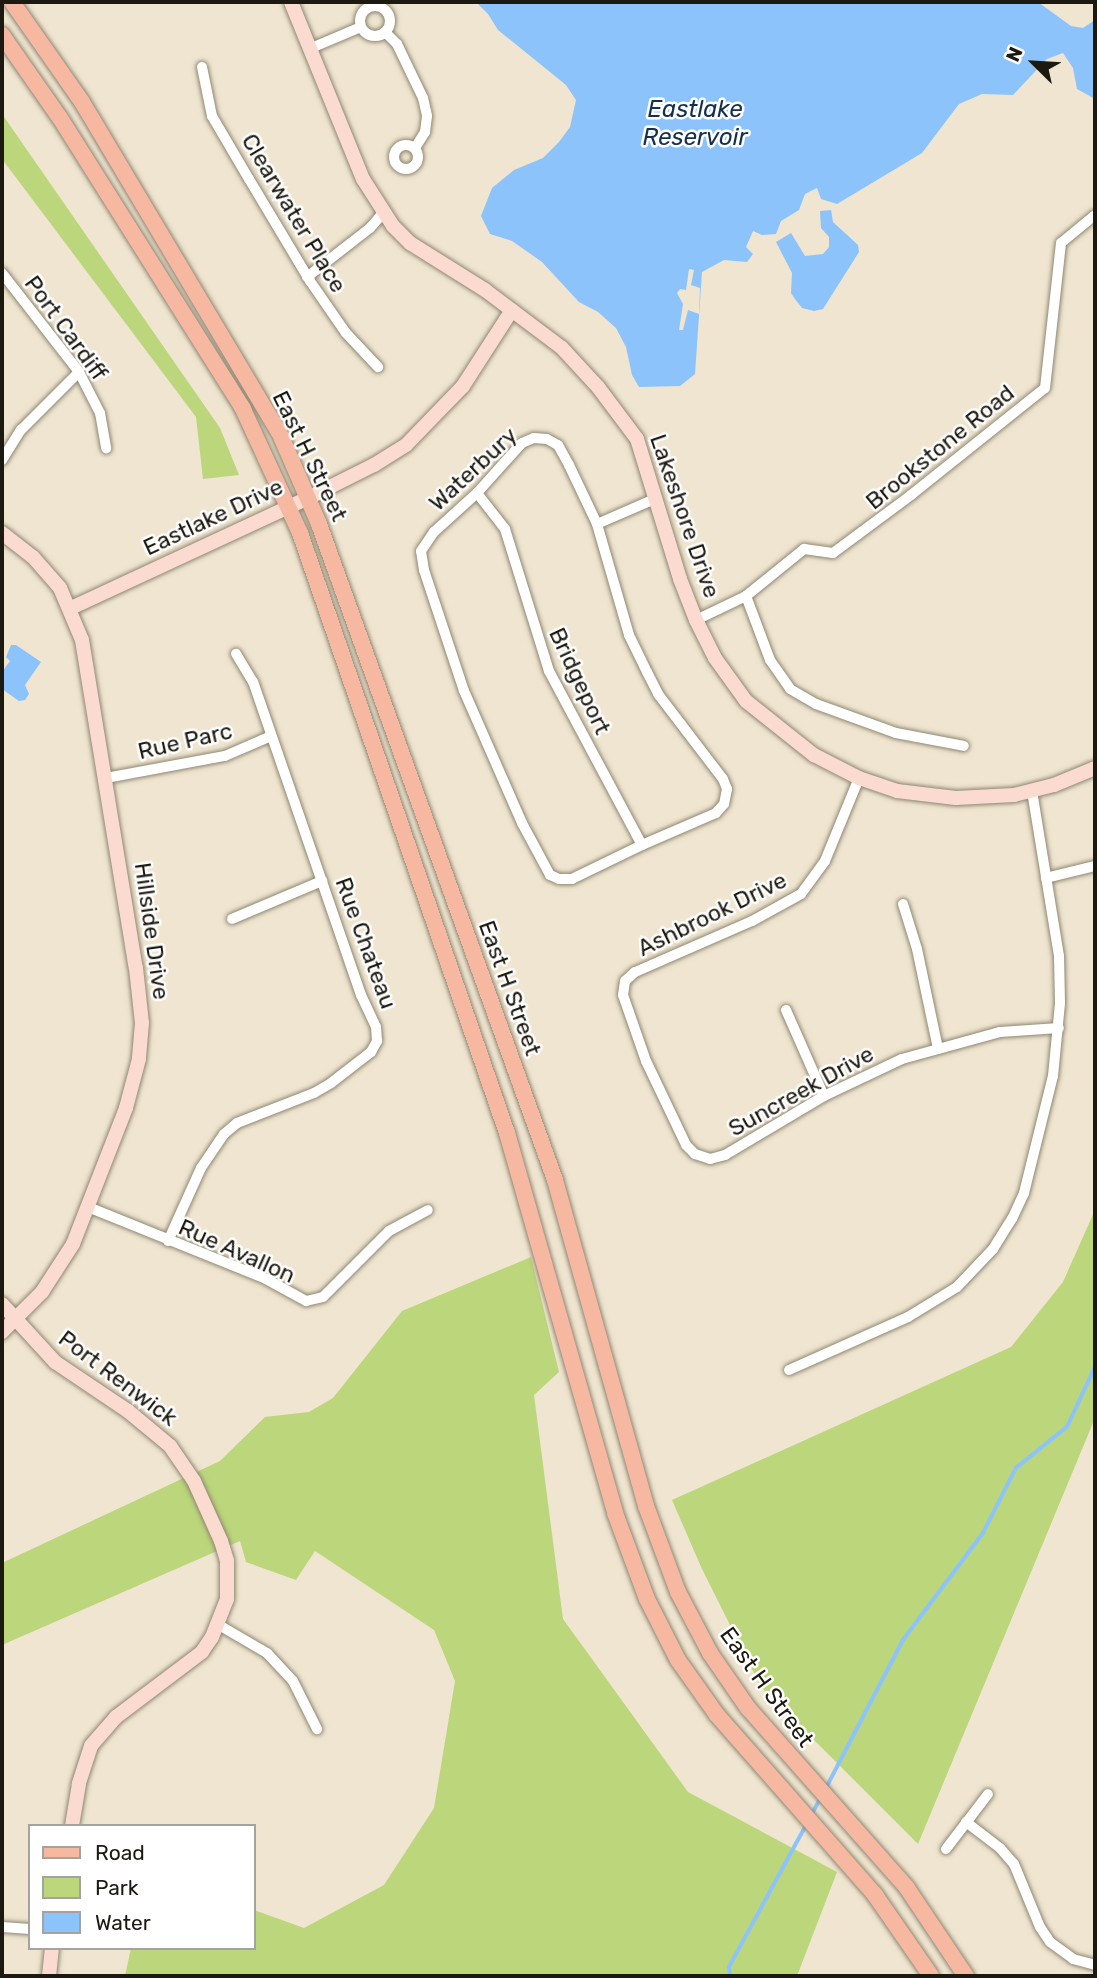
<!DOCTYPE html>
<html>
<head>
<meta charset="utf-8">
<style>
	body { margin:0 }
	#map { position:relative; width:1097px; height:1978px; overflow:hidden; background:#efe5d0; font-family:Rubik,sans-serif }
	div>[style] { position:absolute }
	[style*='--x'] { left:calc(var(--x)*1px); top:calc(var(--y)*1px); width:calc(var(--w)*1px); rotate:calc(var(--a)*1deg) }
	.green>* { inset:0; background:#bbd67b }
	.water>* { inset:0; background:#8dc3fb }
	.pier>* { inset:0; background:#efe5d0 }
	.stream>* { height:3.5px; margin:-1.75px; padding:0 1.75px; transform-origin:1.75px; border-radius:1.75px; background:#8dc3fb }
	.roads { filter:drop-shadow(0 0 2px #8f8773) drop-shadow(0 0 2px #8f8773) }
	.street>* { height:10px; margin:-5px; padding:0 5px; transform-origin:5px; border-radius:5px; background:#fff }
	.street>.ring { margin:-5px; padding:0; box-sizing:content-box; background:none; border:10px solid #fff; border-radius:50% }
	.secondary>* { height:14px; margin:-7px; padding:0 7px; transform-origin:7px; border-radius:7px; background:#fbdbd0 }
	.primary>* { height:16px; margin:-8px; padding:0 8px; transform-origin:8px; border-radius:8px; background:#f7b8a2 }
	span { translate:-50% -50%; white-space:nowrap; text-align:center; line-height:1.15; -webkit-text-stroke:5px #fff; paint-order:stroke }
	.street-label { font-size:23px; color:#1c1911 }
	.water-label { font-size:24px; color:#14304c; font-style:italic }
	.frame { position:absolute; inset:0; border:4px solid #1c1911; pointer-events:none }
	.legend { position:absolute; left:28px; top:1824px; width:228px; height:126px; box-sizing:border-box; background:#fff; border:2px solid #a4a3a0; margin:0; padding:9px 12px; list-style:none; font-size:21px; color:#1c1911 }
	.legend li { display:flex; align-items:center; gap:14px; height:35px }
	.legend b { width:35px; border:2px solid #a4a3a0 }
	.north { position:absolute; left:999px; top:28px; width:70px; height:70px; -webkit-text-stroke:5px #fff; paint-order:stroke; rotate:294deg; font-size:19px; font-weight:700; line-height:28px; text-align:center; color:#1c1911 }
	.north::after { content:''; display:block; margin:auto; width:24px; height:32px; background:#1c1911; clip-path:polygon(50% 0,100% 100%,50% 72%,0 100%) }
</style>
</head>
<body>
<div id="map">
	<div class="green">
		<div style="clip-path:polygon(2px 114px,220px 428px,239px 475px,203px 479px,196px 417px,2px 159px)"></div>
		<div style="clip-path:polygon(1095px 1210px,1095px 1418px,918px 1844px,761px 1687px,702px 1569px,672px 1500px,1011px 1347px,1063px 1282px)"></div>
		<div style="clip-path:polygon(531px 1257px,559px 1372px,534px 1395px,563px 1619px,688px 1792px,837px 1872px,797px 1976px,125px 1976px,131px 1948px,254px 1948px,254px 1910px,304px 1928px,384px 1885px,434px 1808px,455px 1681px,434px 1630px,315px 1551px,296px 1580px,246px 1562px,240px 1541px,2px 1645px,2px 1563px,220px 1461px,265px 1417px,309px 1412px,333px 1398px,402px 1311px)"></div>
	</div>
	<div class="water">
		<div style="clip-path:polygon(476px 2px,1038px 2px,1071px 26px,1083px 28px,1095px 20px,1095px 99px,1077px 89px,1073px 68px,1063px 53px,1047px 59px,1013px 95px,982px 94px,959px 104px,922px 153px,837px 204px,821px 199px,817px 188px,805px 194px,799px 210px,781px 221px,776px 234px,762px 235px,753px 231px,746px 247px,753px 254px,747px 262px,724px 260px,702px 272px,695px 374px,680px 386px,639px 387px,632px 375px,626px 347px,616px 328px,598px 312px,579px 302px,542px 262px,512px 241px,490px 234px,481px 216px,492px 188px,514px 170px,543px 158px,559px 142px,570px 127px,576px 100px,566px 85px,498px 30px,488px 14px)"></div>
		<div style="clip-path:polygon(831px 210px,833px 222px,858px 245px,859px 252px,823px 309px,814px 311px,802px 308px,795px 299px,791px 293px,792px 273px,776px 242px,791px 233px,805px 256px,823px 254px,829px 247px,829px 237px,821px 228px,820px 211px)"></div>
		<div style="clip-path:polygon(11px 645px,16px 645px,41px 662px,25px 685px,29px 694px,25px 700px,19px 701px,2px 689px,2px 672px,10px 661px,6px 657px)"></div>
	</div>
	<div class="pier">
		<div style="clip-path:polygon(689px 269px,694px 270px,691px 285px,700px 288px,699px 314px,688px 310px,683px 330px,679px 330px,683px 304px,677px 293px,680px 289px,686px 290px)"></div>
	</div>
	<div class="stream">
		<div style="--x:826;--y:1788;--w:167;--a:-62.5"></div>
		<div style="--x:903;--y:1640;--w:134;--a:-53.2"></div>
		<div style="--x:983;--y:1533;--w:73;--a:-63.1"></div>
		<div style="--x:1016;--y:1468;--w:65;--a:-38.8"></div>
		<div style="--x:1067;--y:1427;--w:66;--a:-65"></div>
		<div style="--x:812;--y:1814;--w:15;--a:-62"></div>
		<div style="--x:730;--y:1976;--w:9;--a:-96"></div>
		<div style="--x:729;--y:1967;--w:159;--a:-61.5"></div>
	</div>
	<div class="roads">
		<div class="street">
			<div class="ring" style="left:360px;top:6px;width:20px;height:20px"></div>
			<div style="--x:385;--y:32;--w:17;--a:45"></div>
			<div style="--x:397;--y:44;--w:60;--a:64.3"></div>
			<div style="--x:423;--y:98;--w:18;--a:77"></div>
			<div style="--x:427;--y:116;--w:16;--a:97"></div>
			<div style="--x:425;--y:132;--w:19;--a:122"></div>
			<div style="--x:309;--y:49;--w:56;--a:-22.9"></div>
			<div style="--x:202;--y:67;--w:50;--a:78.5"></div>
			<div style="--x:212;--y:116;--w:73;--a:59.6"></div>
			<div style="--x:249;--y:179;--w:119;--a:59.1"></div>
			<div style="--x:310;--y:281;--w:63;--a:55.3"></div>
			<div style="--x:346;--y:333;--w:47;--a:46.7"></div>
			<div class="ring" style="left:394px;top:145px;width:14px;height:14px"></div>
			<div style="--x:2;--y:273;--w:125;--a:52.1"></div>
			<div style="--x:79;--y:372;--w:46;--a:62.9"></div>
			<div style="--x:100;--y:413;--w:36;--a:80"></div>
			<div style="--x:307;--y:277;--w:80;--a:-37.9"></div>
			<div style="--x:370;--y:228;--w:21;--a:-49"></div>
			<div style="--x:534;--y:438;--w:13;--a:4"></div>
			<div style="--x:547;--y:439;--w:13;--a:29"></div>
			<div style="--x:558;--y:445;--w:23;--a:61"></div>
			<div style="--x:569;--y:465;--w:65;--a:64.6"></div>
			<div style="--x:597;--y:524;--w:116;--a:73.9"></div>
			<div style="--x:629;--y:635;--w:41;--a:64.1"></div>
			<div style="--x:647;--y:672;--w:25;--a:63"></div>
			<div style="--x:658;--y:694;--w:107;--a:52.6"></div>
			<div style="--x:723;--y:779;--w:11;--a:68"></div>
			<div style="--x:727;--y:789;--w:15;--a:101"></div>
			<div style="--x:724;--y:804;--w:12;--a:132"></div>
			<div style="--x:716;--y:813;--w:81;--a:156.6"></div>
			<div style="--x:642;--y:845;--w:78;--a:154.1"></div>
			<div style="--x:572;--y:879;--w:13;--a:180"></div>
			<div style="--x:559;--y:879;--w:10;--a:-156"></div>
			<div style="--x:550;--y:875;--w:59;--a:-118.3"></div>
			<div style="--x:522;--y:823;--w:144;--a:-113.7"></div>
			<div style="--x:464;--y:691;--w:127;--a:-108.3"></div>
			<div style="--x:424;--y:570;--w:19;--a:-99"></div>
			<div style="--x:421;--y:551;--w:23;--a:-56"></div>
			<div style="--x:434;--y:532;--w:58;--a:-42.2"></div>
			<div style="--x:477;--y:493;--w:67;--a:-48"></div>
			<div style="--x:522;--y:443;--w:13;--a:-23"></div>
			<div style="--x:2;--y:460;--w:36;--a:-58"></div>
			<div style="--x:21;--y:430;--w:82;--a:-45"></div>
			<div style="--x:477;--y:493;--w:46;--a:52.1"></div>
			<div style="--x:505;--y:529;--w:149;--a:72.8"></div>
			<div style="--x:549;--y:671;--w:197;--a:61.9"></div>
			<div style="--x:597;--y:524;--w:65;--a:-23.4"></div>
			<div style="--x:746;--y:596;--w:68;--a:69.4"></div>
			<div style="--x:770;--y:660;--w:35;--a:55"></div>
			<div style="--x:790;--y:689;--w:30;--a:30"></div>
			<div style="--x:816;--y:704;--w:85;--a:19.9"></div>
			<div style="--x:896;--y:733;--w:69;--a:10.8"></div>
			<div style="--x:696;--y:620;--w:55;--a:-25.6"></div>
			<div style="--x:746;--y:596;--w:75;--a:-39"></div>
			<div style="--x:804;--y:549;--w:29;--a:8"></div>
			<div style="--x:833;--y:553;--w:97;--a:-36.6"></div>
			<div style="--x:911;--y:495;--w:171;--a:-38.6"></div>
			<div style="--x:1045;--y:388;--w:146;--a:-83.7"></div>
			<div style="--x:1061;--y:243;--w:44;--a:-39.5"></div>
			<div style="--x:106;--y:778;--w:121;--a:-10.5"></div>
			<div style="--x:225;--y:756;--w:50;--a:-23.5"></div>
			<div style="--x:859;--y:778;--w:90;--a:112.3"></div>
			<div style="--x:825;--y:861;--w:41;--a:126"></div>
			<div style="--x:801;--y:894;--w:56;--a:151.1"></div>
			<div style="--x:752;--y:921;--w:128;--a:156.4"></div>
			<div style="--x:635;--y:972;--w:13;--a:138"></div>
			<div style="--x:625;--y:981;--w:14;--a:98"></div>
			<div style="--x:623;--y:995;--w:70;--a:70.8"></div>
			<div style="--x:646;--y:1061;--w:93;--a:64.5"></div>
			<div style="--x:686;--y:1145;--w:13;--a:45"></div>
			<div style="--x:695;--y:1154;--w:16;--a:18"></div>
			<div style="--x:710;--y:1159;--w:16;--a:-15"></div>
			<div style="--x:725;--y:1155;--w:115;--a:-30.8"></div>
			<div style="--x:824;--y:1096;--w:86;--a:-25.4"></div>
			<div style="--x:902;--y:1059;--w:102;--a:-15.4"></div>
			<div style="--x:1000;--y:1032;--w:59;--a:-3.9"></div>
			<div style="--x:1046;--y:878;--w:50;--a:-13.8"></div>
			<div style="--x:903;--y:904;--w:47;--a:72.7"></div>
			<div style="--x:917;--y:949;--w:102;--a:78.1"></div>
			<div style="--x:232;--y:919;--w:98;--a:-22.9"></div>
			<div style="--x:786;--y:1010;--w:94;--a:66.2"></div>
			<div style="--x:88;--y:1207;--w:192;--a:22"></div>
			<div style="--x:266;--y:1279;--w:46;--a:28.8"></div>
			<div style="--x:306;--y:1301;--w:17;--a:-13"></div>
			<div style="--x:323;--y:1297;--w:93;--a:-45"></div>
			<div style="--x:389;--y:1231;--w:44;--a:-28.3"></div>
			<div style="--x:168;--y:1241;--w:80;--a:-65.7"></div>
			<div style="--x:201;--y:1168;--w:41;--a:-55.9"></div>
			<div style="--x:224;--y:1134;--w:17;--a:-40"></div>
			<div style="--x:237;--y:1123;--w:83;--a:-21.3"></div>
			<div style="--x:314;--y:1093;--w:20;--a:-30"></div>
			<div style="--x:331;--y:1083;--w:51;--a:-37.8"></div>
			<div style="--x:371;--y:1052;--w:13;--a:-61"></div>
			<div style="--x:377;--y:1041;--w:14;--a:-94"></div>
			<div style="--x:376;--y:1027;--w:35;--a:-115"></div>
			<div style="--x:361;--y:995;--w:331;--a:-109"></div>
			<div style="--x:253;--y:682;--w:33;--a:-121"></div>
			<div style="--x:789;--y:1370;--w:130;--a:-24"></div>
			<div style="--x:908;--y:1317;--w:57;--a:-31.5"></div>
			<div style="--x:957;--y:1287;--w:52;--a:-46.5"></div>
			<div style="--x:993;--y:1249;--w:36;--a:-58"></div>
			<div style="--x:1012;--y:1219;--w:29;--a:-65"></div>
			<div style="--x:1024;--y:1193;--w:121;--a:-76.1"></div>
			<div style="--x:1053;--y:1076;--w:73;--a:-84.5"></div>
			<div style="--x:1060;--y:1003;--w:47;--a:-91.2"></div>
			<div style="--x:1059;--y:956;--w:166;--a:-99.3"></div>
			<div style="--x:219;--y:1625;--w:56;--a:30.3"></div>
			<div style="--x:267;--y:1653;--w:38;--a:47"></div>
			<div style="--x:293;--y:1681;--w:54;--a:63.4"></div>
			<div style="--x:966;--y:1822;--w:43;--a:37.4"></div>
			<div style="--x:1000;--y:1848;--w:21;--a:49"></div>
			<div style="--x:1014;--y:1864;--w:68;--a:67.6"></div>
			<div style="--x:1040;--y:1927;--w:18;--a:56"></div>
			<div style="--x:1050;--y:1942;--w:29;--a:36"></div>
			<div style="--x:1073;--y:1959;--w:23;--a:15"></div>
			<div style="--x:946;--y:1849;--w:69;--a:-52.6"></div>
			<div style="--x:2;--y:1927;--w:28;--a:4"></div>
		</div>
		<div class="secondary">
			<div style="--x:291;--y:2;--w:191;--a:67.9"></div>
			<div style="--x:363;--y:179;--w:56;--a:57.4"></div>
			<div style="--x:393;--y:226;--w:24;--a:45"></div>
			<div style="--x:410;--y:243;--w:89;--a:32.1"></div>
			<div style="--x:485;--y:290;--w:96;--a:37"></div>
			<div style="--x:562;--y:348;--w:53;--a:47.3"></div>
			<div style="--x:598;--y:387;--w:65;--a:53.1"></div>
			<div style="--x:637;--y:439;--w:146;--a:72.9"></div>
			<div style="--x:680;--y:579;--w:44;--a:68.7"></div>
			<div style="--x:696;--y:620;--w:42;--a:63.4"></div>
			<div style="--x:715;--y:658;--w:53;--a:54.2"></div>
			<div style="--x:746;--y:701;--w:87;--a:38.5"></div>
			<div style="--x:814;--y:755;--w:51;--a:27.1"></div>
			<div style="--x:859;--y:778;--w:40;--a:18.9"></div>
			<div style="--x:897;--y:791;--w:59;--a:6.8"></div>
			<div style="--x:956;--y:798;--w:58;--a:-3"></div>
			<div style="--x:1014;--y:795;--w:41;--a:-14"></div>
			<div style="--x:1054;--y:785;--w:44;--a:-22.5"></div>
			<div style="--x:2;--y:533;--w:39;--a:38"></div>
			<div style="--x:33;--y:557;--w:41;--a:48.9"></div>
			<div style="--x:60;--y:588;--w:56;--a:67.1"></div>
			<div style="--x:82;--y:640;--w:332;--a:80.7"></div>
			<div style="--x:136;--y:968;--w:55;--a:83.8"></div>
			<div style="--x:142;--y:1023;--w:36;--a:95"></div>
			<div style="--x:139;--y:1059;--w:51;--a:104.9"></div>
			<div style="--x:126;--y:1108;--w:146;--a:111.3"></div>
			<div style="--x:73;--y:1244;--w:57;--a:122.9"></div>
			<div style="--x:42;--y:1292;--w:57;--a:135"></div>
			<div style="--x:71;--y:608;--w:261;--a:-24.9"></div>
			<div style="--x:308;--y:498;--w:74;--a:-26.6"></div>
			<div style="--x:374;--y:465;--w:38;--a:-32"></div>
			<div style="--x:406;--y:445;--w:82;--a:-46"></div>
			<div style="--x:463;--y:386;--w:90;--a:-57.2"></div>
			<div style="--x:2;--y:1304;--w:79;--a:47.6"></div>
			<div style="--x:55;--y:1362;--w:88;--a:33.9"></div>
			<div style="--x:128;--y:1411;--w:55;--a:39.8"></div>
			<div style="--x:170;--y:1446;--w:42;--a:55.6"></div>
			<div style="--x:194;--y:1481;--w:66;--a:65.8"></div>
			<div style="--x:221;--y:1541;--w:21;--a:73"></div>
			<div style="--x:227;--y:1561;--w:38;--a:90"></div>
			<div style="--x:227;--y:1599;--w:41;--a:111.5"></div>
			<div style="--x:212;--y:1637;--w:18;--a:124"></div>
			<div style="--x:202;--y:1652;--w:108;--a:142.9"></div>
			<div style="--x:116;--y:1717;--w:38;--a:131"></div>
			<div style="--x:91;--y:1746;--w:40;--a:108"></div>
			<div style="--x:79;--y:1784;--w:43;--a:99.5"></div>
			<div style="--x:49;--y:1976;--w:28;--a:-84"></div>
		</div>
		<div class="primary">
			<div style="--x:12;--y:2;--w:122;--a:55"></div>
			<div style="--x:82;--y:102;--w:384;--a:59.2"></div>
			<div style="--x:279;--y:432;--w:100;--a:66.5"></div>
			<div style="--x:319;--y:524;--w:697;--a:70.21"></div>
			<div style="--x:555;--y:1180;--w:338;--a:74.4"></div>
			<div style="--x:646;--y:1506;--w:92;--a:69.6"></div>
			<div style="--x:678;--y:1592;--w:69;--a:62.3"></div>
			<div style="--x:710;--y:1653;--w:67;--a:55.4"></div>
			<div style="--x:748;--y:1708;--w:240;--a:48.5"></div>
			<div style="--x:907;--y:1888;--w:106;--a:56.2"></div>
			<div style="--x:2;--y:35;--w:101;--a:55.1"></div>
			<div style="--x:60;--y:118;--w:344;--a:57.8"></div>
			<div style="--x:243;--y:409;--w:136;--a:65.3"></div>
			<div style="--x:300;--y:533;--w:635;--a:70.97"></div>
			<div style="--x:507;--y:1133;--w:395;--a:74.1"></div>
			<div style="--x:615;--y:1513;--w:92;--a:69.6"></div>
			<div style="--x:647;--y:1599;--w:68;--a:63.1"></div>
			<div style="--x:678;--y:1660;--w:67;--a:54.7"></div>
			<div style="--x:717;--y:1715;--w:240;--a:48.7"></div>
			<div style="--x:875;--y:1895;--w:98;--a:55.3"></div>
		</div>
	</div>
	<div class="street-label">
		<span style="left:294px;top:213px;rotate:59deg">Clearwater Place</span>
		<span style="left:66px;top:328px;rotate:54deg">Port Cardiff</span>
		<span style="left:940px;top:447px;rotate:-39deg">Brookstone Road</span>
		<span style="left:310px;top:456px;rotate:64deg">East H Street</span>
		<span style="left:473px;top:469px;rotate:-43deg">Waterbury</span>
		<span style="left:685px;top:516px;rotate:71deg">Lakeshore Drive</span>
		<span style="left:213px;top:517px;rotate:-25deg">Eastlake Drive</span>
		<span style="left:580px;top:681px;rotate:65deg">Bridgeport</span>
		<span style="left:185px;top:741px;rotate:-13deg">Rue Parc</span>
		<span style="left:712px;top:914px;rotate:-26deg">Ashbrook Drive</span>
		<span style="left:152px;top:931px;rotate:82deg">Hillside Drive</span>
		<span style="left:366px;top:943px;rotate:70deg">Rue Chateau</span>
		<span style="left:510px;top:988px;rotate:70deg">East H Street</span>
		<span style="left:801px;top:1091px;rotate:-29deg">Suncreek Drive</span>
		<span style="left:237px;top:1251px;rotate:24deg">Rue Avallon</span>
		<span style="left:118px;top:1378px;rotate:37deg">Port Renwick</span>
		<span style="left:767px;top:1687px;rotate:54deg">East H Street</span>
	</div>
	<div class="water-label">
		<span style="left:695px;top:124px">Eastlake<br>Reservoir</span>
	</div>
	<div class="frame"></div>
	<ul class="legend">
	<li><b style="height:9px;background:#f7b8a2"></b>Road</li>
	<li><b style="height:19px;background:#bbd67b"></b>Park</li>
	<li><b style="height:19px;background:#8dc3fb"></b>Water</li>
	</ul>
	<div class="north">N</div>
</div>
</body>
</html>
